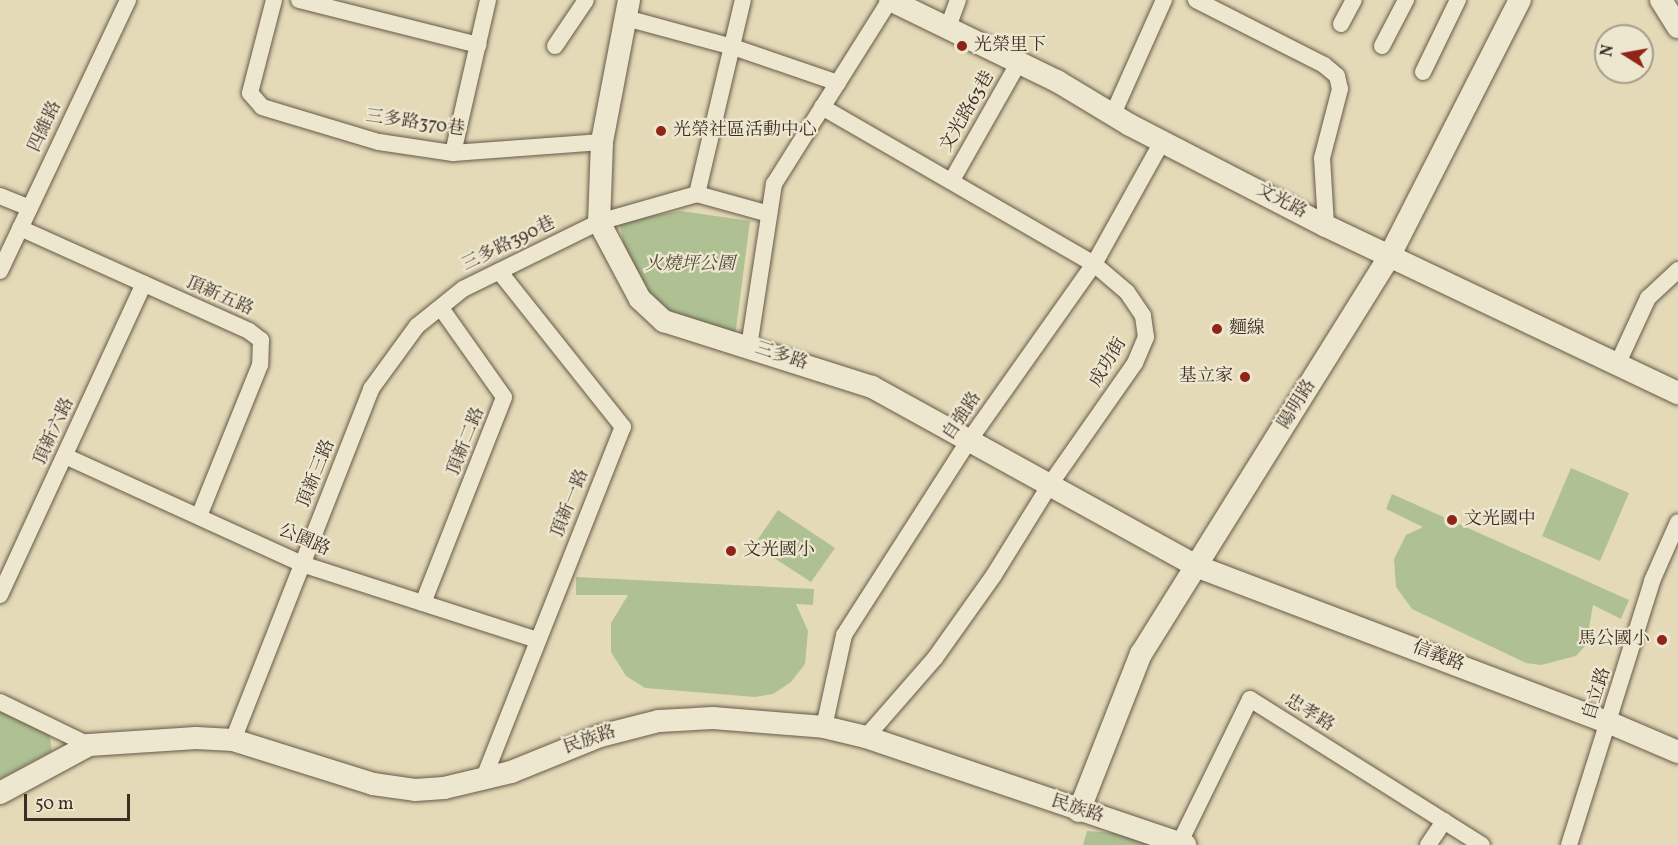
<!DOCTYPE html>
<html>
<head>
<meta charset="utf-8">
<style>
	body { margin:0 }
	#map { position:relative; width:1678px; height:845px; overflow:hidden; background:#e4dab7; font-family:Vollkorn,"Noto Serif TC",serif }
	div>[style] { position:absolute }
	[style*='--x'] { left:calc(var(--x)*1px); top:calc(var(--y)*1px); width:calc(var(--w)*1px); rotate:calc(var(--a)*1deg) }
	.green>* { inset:0; background:#afc192 }
	.roads { filter:drop-shadow(0 0 2px #67594a) drop-shadow(0 0 2px #67594a) }
	.street>* { height:16px; margin:-8px; padding:0 8px; transform-origin:8px; border-radius:8px; background:#ede7d0 }
	.secondary>* { height:22px; margin:-11px; padding:0 11px; transform-origin:11px; border-radius:11px; background:#ede7d0 }
	.dots>* { width:16px; height:16px; translate:-50% -50%; box-sizing:border-box; border:3px solid #ede7d0; border-radius:50% }
	span { translate:-50% -50%; white-space:nowrap; text-align:center; line-height:1.15; -webkit-text-stroke:4.5px #ede7d0; paint-order:stroke }
	.poi-label { font-size:18px; color:#3d2e25 }
	.left { translate:0 -50%; text-align:left }
	.right { translate:-100% -50%; text-align:right }
	.street-label { font-size:18px; color:#3d2e25 }
	.park-label { font-size:18px; color:#544b3b; font-style:italic }
	.north { position:absolute; left:1594px; top:24px; width:60px; height:60px; box-sizing:border-box; background:#ede7d0; border:2px solid #a79d8c; border-radius:50%; rotate:281deg; font-size:16px; font-weight:700; line-height:24px; text-align:center; color:#3d2e25 }
	.north::after { content:''; display:block; margin:auto; width:21px; height:27px; background:#8f2418; clip-path:polygon(50% 0,100% 100%,50% 72%,0 100%) }
	.scale { position:absolute; left:24px; top:794px; width:106px; height:27px; box-sizing:border-box; border:3px solid #3d2e25; border-top:0; padding-left:8px; font-size:18px; line-height:21px; white-space:nowrap; color:#3d2e25; -webkit-text-stroke:4px #ede7d0; paint-order:stroke }
</style>
</head>
<body>
<div id="map">
	<div class="green">
		<div style="clip-path:polygon(681px 211px,750px 221px,735px 337px,682px 320px,646px 300px,626px 255px,619px 221px)"></div>
		<div style="clip-path:polygon(1571px 468px,1629px 493px,1600px 561px,1542px 536px)"></div>
		<div style="clip-path:polygon(1392px 494px,1629px 600px,1621px 619px,1593px 605px,1586px 645px,1576px 656px,1541px 665px,1526px 663px,1412px 609px,1396px 587px,1394px 559px,1406px 535px,1423px 527px,1386px 509px)"></div>
		<div style="clip-path:polygon(778px 510px,835px 548px,811px 582px,754px 545px)"></div>
		<div style="clip-path:polygon(576px 577px,814px 589px,813px 605px,796px 604px,808px 631px,805px 664px,791px 682px,773px 694px,755px 697px,645px 688px,626px 676px,611px 652px,611px 623px,628px 595px,576px 595px)"></div>
		<div style="clip-path:polygon(0 705px,49px 731px,52px 751px,0 779px)"></div>
		<div style="clip-path:polygon(1087px 831px,1116px 833px,1159px 845px,1083px 845px)"></div>
	</div>
	<div class="roads">
		<div class="street">
			<div style="--x:274;--y:0;--w:96;--a:104.5"></div>
			<div style="--x:250;--y:93;--w:18;--a:49"></div>
			<div style="--x:262;--y:107;--w:122;--a:16.7"></div>
			<div style="--x:379;--y:142;--w:75;--a:8.5"></div>
			<div style="--x:453;--y:153;--w:149;--a:-4.2"></div>
			<div style="--x:299;--y:0;--w:185;--a:14.1"></div>
			<div style="--x:1196;--y:0;--w:144;--a:26.9"></div>
			<div style="--x:1324;--y:65;--w:17;--a:40"></div>
			<div style="--x:1337;--y:76;--w:13;--a:77"></div>
			<div style="--x:1340;--y:89;--w:71;--a:104.6"></div>
			<div style="--x:1322;--y:158;--w:68;--a:86.6"></div>
			<div style="--x:626;--y:18;--w:111;--a:15.2"></div>
			<div style="--x:733;--y:47;--w:111;--a:18.9"></div>
			<div style="--x:1341;--y:24;--w:27;--a:-62"></div>
			<div style="--x:947;--y:30;--w:32;--a:-70"></div>
			<div style="--x:555;--y:46;--w:55;--a:-56"></div>
			<div style="--x:1382;--y:46;--w:52;--a:-62.4"></div>
			<div style="--x:1423;--y:72;--w:80;--a:-64.1"></div>
			<div style="--x:822;--y:107;--w:314;--a:30"></div>
			<div style="--x:1094;--y:264;--w:43;--a:40.3"></div>
			<div style="--x:1127;--y:292;--w:29;--a:56"></div>
			<div style="--x:1143;--y:316;--w:21;--a:82"></div>
			<div style="--x:1146;--y:337;--w:28;--a:113"></div>
			<div style="--x:1135;--y:363;--w:146;--a:125"></div>
			<div style="--x:1051;--y:483;--w:108;--a:121.8"></div>
			<div style="--x:994;--y:575;--w:102;--a:125.4"></div>
			<div style="--x:935;--y:658;--w:105;--a:131.1"></div>
			<div style="--x:1113;--y:114;--w:125;--a:-65.9"></div>
			<div style="--x:453;--y:153;--w:157;--a:-77.1"></div>
			<div style="--x:952;--y:180;--w:136;--a:-60.4"></div>
			<div style="--x:697;--y:194;--w:199;--a:-76.7"></div>
			<div style="--x:0;--y:196;--w:32;--a:22"></div>
			<div style="--x:20;--y:228;--w:251;--a:24.2"></div>
			<div style="--x:249;--y:331;--w:15;--a:37"></div>
			<div style="--x:261;--y:340;--w:25;--a:92"></div>
			<div style="--x:260;--y:365;--w:163;--a:112"></div>
			<div style="--x:0;--y:271;--w:300;--a:-64.7"></div>
			<div style="--x:749;--y:347;--w:165;--a:-81.3"></div>
			<div style="--x:774;--y:184;--w:218;--a:-57.8"></div>
			<div style="--x:1617;--y:365;--w:74;--a:-65.2"></div>
			<div style="--x:1648;--y:298;--w:41;--a:-43"></div>
			<div style="--x:65;--y:456;--w:260;--a:24.5"></div>
			<div style="--x:302;--y:564;--w:247;--a:17.9"></div>
			<div style="--x:0;--y:595;--w:343;--a:-65.2"></div>
			<div style="--x:423;--y:603;--w:221;--a:-68.5"></div>
			<div style="--x:504;--y:397;--w:109;--a:-125.3"></div>
			<div style="--x:0;--y:702;--w:99;--a:25.8"></div>
			<div style="--x:824;--y:727;--w:94;--a:-77.7"></div>
			<div style="--x:844;--y:635;--w:233;--a:-57.3"></div>
			<div style="--x:970;--y:439;--w:214;--a:-54.7"></div>
			<div style="--x:1094;--y:264;--w:142;--a:-60.9"></div>
			<div style="--x:233;--y:740;--w:377;--a:-68.5"></div>
			<div style="--x:371;--y:389;--w:78;--a:-53.9"></div>
			<div style="--x:417;--y:326;--w:59;--a:-38.8"></div>
			<div style="--x:463;--y:289;--w:152;--a:-26.2"></div>
			<div style="--x:599;--y:222;--w:102;--a:-15.9"></div>
			<div style="--x:697;--y:194;--w:75;--a:15.5"></div>
			<div style="--x:483;--y:780;--w:380;--a:-68.4"></div>
			<div style="--x:623;--y:427;--w:199;--a:-128.5"></div>
			<div style="--x:1180;--y:842;--w:159;--a:-63.9"></div>
			<div style="--x:1250;--y:699;--w:274;--a:32.2"></div>
			<div style="--x:1428;--y:845;--w:29;--a:-56"></div>
			<div style="--x:1569;--y:845;--w:277;--a:-72.5"></div>
			<div style="--x:1652;--y:581;--w:64;--a:-66.2"></div>
		</div>
		<div class="secondary">
			<div style="--x:629;--y:0;--w:145;--a:100.8"></div>
			<div style="--x:602;--y:142;--w:80;--a:92.1"></div>
			<div style="--x:599;--y:222;--w:87;--a:62"></div>
			<div style="--x:640;--y:299;--w:33;--a:43"></div>
			<div style="--x:664;--y:321;--w:218;--a:17.6"></div>
			<div style="--x:872;--y:387;--w:370;--a:28.9"></div>
			<div style="--x:1196;--y:566;--w:443;--a:20.8"></div>
			<div style="--x:1610;--y:723;--w:74;--a:23.1"></div>
			<div style="--x:890;--y:0;--w:186;--a:25.9"></div>
			<div style="--x:1057;--y:81;--w:85;--a:31.1"></div>
			<div style="--x:1130;--y:125;--w:220;--a:27.3"></div>
			<div style="--x:1326;--y:226;--w:390;--a:25.4"></div>
			<div style="--x:1661;--y:0;--w:32;--a:58"></div>
			<div style="--x:0;--y:793;--w:101;--a:-28.3"></div>
			<div style="--x:89;--y:745;--w:107;--a:-3.7"></div>
			<div style="--x:196;--y:738;--w:37;--a:3"></div>
			<div style="--x:233;--y:740;--w:147;--a:17.4"></div>
			<div style="--x:373;--y:784;--w:42;--a:8.1"></div>
			<div style="--x:415;--y:790;--w:29;--a:-4"></div>
			<div style="--x:444;--y:788;--w:69;--a:-13.4"></div>
			<div style="--x:511;--y:772;--w:96;--a:-22"></div>
			<div style="--x:600;--y:736;--w:61;--a:-14.3"></div>
			<div style="--x:659;--y:721;--w:54;--a:-3.2"></div>
			<div style="--x:713;--y:718;--w:111;--a:4.6"></div>
			<div style="--x:824;--y:727;--w:43;--a:13.4"></div>
			<div style="--x:866;--y:737;--w:337;--a:18.7"></div>
			<div style="--x:1079;--y:811;--w:169;--a:-68.5"></div>
			<div style="--x:1141;--y:654;--w:470;--a:-58"></div>
			<div style="--x:1390;--y:255;--w:286;--a:-63"></div>
		</div>
	</div>
	<div class="dots">
		<div style="left:962px;top:46px;background:#8f2418"></div>
		<div style="left:661px;top:131px;background:#8f2418"></div>
		<div style="left:1217px;top:329px;background:#8f2418"></div>
		<div style="left:1245px;top:377px;background:#8f2418"></div>
		<div style="left:1452px;top:520px;background:#8f2418"></div>
		<div style="left:731px;top:551px;background:#8f2418"></div>
		<div style="left:1662px;top:640px;background:#8f2418"></div>
	</div>
	<div class="poi-label">
		<span class="left" style="left:974px;top:46px">光榮里下</span>
		<span class="left" style="left:673px;top:131px">光榮社區活動中心</span>
		<span class="left" style="left:1229px;top:329px">麵線</span>
		<span class="right" style="left:1233px;top:377px">基立家</span>
		<span class="left" style="left:1464px;top:520px">文光國中</span>
		<span class="left" style="left:743px;top:551px">文光國小</span>
		<span class="right" style="left:1650px;top:640px">馬公國小</span>
	</div>
	<div class="street-label">
		<span style="left:968px;top:112px;rotate:-60deg">文光路63巷</span>
		<span style="left:415px;top:124px;rotate:8deg">三多路370巷</span>
		<span style="left:46px;top:127px;rotate:-65deg">四維路</span>
		<span style="left:1281px;top:202px;rotate:28deg">文光路</span>
		<span style="left:509px;top:245px;rotate:-26deg">三多路390巷</span>
		<span style="left:219px;top:297px;rotate:24deg">頂新五路</span>
		<span style="left:781px;top:357px;rotate:18deg">三多路</span>
		<span style="left:1109px;top:363px;rotate:-59deg">成功街</span>
		<span style="left:1298px;top:405px;rotate:-58deg">陽明路</span>
		<span style="left:963px;top:417px;rotate:-56deg">自強路</span>
		<span style="left:55px;top:432px;rotate:-65deg">頂新六路</span>
		<span style="left:467px;top:442px;rotate:-68deg">頂新二路</span>
		<span style="left:317px;top:474px;rotate:-68deg">頂新三路</span>
		<span style="left:571px;top:504px;rotate:-68deg">頂新一路</span>
		<span style="left:304px;top:541px;rotate:23deg">公園路</span>
		<span style="left:1438px;top:657px;rotate:21deg">信義路</span>
		<span style="left:1598px;top:694px;rotate:-73deg">自立路</span>
		<span style="left:1309px;top:714px;rotate:32deg">忠孝路</span>
		<span style="left:590px;top:741px;rotate:-19deg">民族路</span>
		<span style="left:1077px;top:810px;rotate:18deg">民族路</span>
	</div>
	<div class="park-label">
		<span style="left:690px;top:265px">火燒坪公園</span>
	</div>
	<div class="north">N</div>
	<div class="scale">50 m</div>
</div>
</body>
</html>
